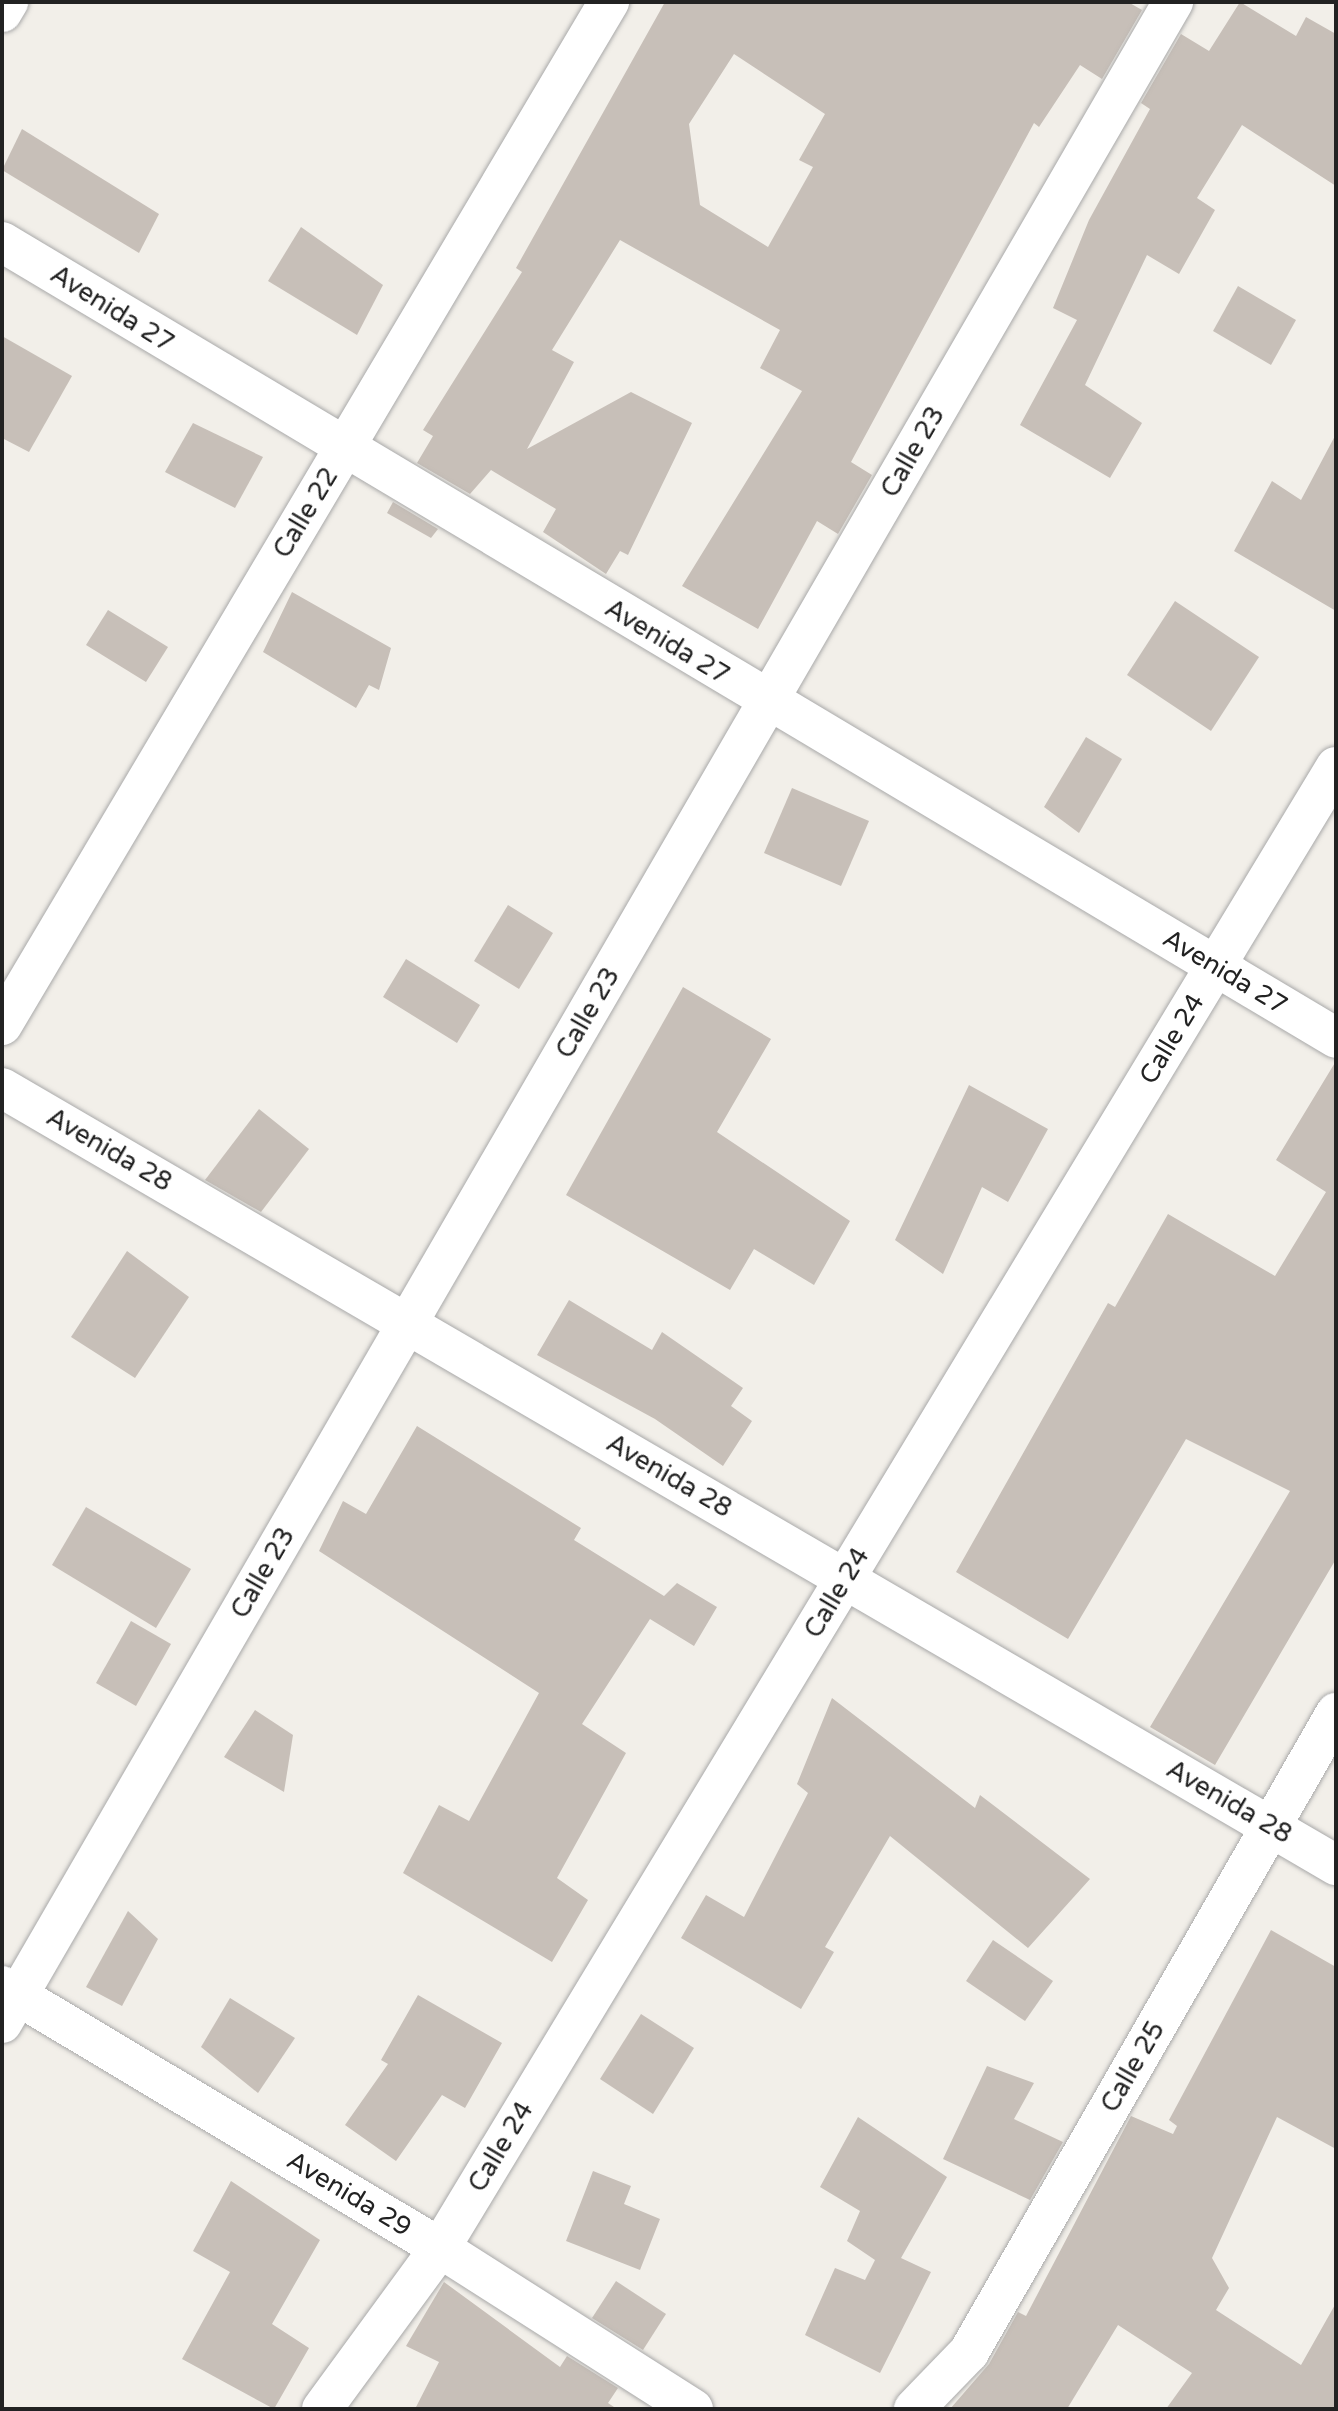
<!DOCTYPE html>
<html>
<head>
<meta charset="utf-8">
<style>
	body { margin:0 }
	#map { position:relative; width:1338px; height:2411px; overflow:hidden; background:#f2efe9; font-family:"Varela Round",sans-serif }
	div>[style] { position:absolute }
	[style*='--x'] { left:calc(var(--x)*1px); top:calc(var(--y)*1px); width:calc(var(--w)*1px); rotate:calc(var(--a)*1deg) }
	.building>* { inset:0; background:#c7bfb8 }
	.roads { filter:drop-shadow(0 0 2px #a9a9a9) drop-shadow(0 0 2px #a9a9a9) }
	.minor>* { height:40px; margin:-20px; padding:0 20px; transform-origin:20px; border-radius:20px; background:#fff }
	span { translate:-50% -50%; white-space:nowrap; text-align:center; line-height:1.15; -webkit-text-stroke:6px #fff; paint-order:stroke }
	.street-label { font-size:26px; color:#222 }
	.frame { position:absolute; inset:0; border:4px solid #222; pointer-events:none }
</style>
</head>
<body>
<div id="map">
	<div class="building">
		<div style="clip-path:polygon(evenodd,665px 2px,1128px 2px,1142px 10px,1102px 79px,1080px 65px,1039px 127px,1034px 123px,851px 462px,872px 475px,838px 534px,817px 521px,758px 629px,682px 586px,802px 391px,760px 368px,780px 330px,620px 240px,552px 350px,574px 362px,527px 449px,631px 392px,692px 423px,628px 555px,620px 551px,606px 574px,543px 532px,556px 509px,491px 470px,470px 494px,417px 463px,433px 436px,423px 430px,522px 272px,516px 268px,665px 2px,734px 54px,825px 114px,799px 160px,813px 167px,768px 247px,700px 205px,689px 124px,734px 54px)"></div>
		<div style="clip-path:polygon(1240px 2px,1296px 36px,1306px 17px,1336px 34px,1336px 186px,1242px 125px,1197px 198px,1215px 210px,1179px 274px,1147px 255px,1085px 385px,1142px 423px,1110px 478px,1020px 425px,1077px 320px,1053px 308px,1089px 220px,1150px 109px,1141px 103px,1181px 34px,1209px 51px)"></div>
		<div style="clip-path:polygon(22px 129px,159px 214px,139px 253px,2px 170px)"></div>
		<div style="clip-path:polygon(301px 227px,383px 285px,357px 335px,268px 281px)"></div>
		<div style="clip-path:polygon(1238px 286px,1296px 320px,1271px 365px,1213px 331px)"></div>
		<div style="clip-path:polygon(2px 336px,72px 376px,29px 452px,2px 438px)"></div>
		<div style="clip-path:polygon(193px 423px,263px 457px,235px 508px,165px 472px)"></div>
		<div style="clip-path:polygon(1336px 434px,1336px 611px,1234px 551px,1272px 481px,1301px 500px)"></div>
		<div style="clip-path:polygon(393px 502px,438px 529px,431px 538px,387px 513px)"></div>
		<div style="clip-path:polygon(292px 592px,391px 648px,379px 690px,369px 685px,356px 708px,263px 652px)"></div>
		<div style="clip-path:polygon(1175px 601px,1259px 657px,1211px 731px,1127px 675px)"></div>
		<div style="clip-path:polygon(108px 610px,168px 647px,146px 682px,86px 645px)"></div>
		<div style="clip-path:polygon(1086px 737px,1122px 759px,1079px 833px,1044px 807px)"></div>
		<div style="clip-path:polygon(792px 788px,869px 821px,841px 886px,764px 853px)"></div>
		<div style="clip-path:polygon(508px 905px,553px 933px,519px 989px,474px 961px)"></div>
		<div style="clip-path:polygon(406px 959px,480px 1005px,457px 1043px,383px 997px)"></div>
		<div style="clip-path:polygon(683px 987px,771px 1039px,717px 1132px,850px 1221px,814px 1285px,754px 1249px,730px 1290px,566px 1195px)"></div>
		<div style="clip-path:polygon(1336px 1061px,1336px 1559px,1215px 1765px,1150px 1727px,1290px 1491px,1186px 1439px,1068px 1639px,956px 1572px,1108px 1303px,1115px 1307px,1168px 1214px,1275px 1276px,1326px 1192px,1276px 1160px)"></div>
		<div style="clip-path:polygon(969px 1085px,1048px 1129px,1008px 1202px,982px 1187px,943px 1274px,895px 1240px)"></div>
		<div style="clip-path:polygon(259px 1109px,309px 1149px,261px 1212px,205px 1180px)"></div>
		<div style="clip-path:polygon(127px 1251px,189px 1297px,135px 1378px,71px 1337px)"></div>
		<div style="clip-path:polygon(569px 1300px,652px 1350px,662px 1332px,743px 1388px,731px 1406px,752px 1421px,723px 1466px,655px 1419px,537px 1355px)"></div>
		<div style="clip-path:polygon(417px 1426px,581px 1528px,574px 1540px,664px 1596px,677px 1583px,717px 1607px,694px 1646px,650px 1619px,582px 1724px,626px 1753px,557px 1878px,588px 1900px,552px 1962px,403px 1873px,439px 1805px,469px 1821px,539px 1693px,319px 1551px,343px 1501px,366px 1514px)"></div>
		<div style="clip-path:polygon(86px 1507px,191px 1569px,156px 1628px,52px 1565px)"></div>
		<div style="clip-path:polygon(131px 1621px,171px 1644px,136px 1706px,96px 1683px)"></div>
		<div style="clip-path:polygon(832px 1698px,975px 1808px,980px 1795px,1090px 1879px,1028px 1948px,890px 1836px,825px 1947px,834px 1952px,801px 2009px,681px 1938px,706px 1895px,744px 1917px,808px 1793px,797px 1784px)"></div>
		<div style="clip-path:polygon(255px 1710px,293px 1735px,284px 1792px,224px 1757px)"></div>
		<div style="clip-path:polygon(128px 1911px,158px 1939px,122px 2006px,86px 1987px)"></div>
		<div style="clip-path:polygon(1271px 1930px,1336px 1967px,1336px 2149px,1277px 2117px,1212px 2258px,1229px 2288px,1216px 2310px,1301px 2365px,1336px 2303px,1336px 2409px,1166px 2409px,1192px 2373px,1118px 2325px,1067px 2409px,950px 2409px,989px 2364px,1018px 2312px,1026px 2316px,1131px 2116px,1173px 2134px,1177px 2126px,1169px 2120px)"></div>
		<div style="clip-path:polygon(993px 1940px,1053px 1981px,1025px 2021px,966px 1981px)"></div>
		<div style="clip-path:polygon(418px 1995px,502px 2043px,465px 2108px,442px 2095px,396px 2161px,345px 2125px,388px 2064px,381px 2060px)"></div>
		<div style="clip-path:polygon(230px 1998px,295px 2038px,258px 2093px,201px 2047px)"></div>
		<div style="clip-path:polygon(641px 2014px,694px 2048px,653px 2114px,600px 2079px)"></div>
		<div style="clip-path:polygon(987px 2066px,1034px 2083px,1014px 2119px,1063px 2142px,1030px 2200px,943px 2159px)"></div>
		<div style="clip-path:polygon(858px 2117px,947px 2177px,901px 2258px,931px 2272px,880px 2373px,805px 2335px,835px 2268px,865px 2280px,875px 2260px,847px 2241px,860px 2211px,820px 2187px)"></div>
		<div style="clip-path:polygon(593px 2171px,631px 2186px,624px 2204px,660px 2219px,640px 2270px,566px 2241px)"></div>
		<div style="clip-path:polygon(231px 2181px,320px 2240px,272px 2324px,309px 2348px,274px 2409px,182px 2359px,230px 2272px,193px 2251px)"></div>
		<div style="clip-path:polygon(616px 2281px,666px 2314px,643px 2350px,592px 2318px)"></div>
		<div style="clip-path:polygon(444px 2282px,560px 2367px,567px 2356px,618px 2388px,608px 2403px,617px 2409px,415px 2409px,439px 2362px,406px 2346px)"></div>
	</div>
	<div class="roads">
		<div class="minor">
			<div style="--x:2;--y:12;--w:12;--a:-59"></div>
			<div style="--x:2;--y:242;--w:1553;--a:30.82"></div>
			<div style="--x:2;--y:1025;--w:1190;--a:-59.32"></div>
			<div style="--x:2;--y:1088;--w:1544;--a:30.22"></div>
			<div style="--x:2;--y:1986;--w:510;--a:30.89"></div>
			<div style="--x:440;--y:2248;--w:300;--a:32.5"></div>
			<div style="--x:2;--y:2023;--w:2336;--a:-59.91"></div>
			<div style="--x:322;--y:2409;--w:200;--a:-53.8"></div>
			<div style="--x:440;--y:2248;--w:1731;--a:-58.83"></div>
			<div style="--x:914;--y:2409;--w:79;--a:-46"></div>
			<div style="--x:969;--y:2352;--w:737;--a:-60.13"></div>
		</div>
	</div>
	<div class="street-label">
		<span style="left:112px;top:309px;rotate:32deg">Avenida 27</span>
		<span style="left:913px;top:452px;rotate:-60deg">Calle 23</span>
		<span style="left:306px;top:513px;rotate:-59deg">Calle 22</span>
		<span style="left:667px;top:642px;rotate:31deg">Avenida 27</span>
		<span style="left:1225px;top:972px;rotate:31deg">Avenida 27</span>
		<span style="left:588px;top:1013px;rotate:-60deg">Calle 23</span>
		<span style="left:1172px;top:1039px;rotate:-59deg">Calle 24</span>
		<span style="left:109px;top:1150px;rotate:30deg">Avenida 28</span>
		<span style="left:669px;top:1476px;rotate:30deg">Avenida 28</span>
		<span style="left:263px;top:1573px;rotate:-60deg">Calle 23</span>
		<span style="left:837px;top:1593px;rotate:-59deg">Calle 24</span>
		<span style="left:1229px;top:1802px;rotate:30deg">Avenida 28</span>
		<span style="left:1133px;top:2067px;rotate:-60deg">Calle 25</span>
		<span style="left:501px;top:2147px;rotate:-59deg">Calle 24</span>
		<span style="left:349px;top:2194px;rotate:31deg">Avenida 29</span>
	</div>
	<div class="frame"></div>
</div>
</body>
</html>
